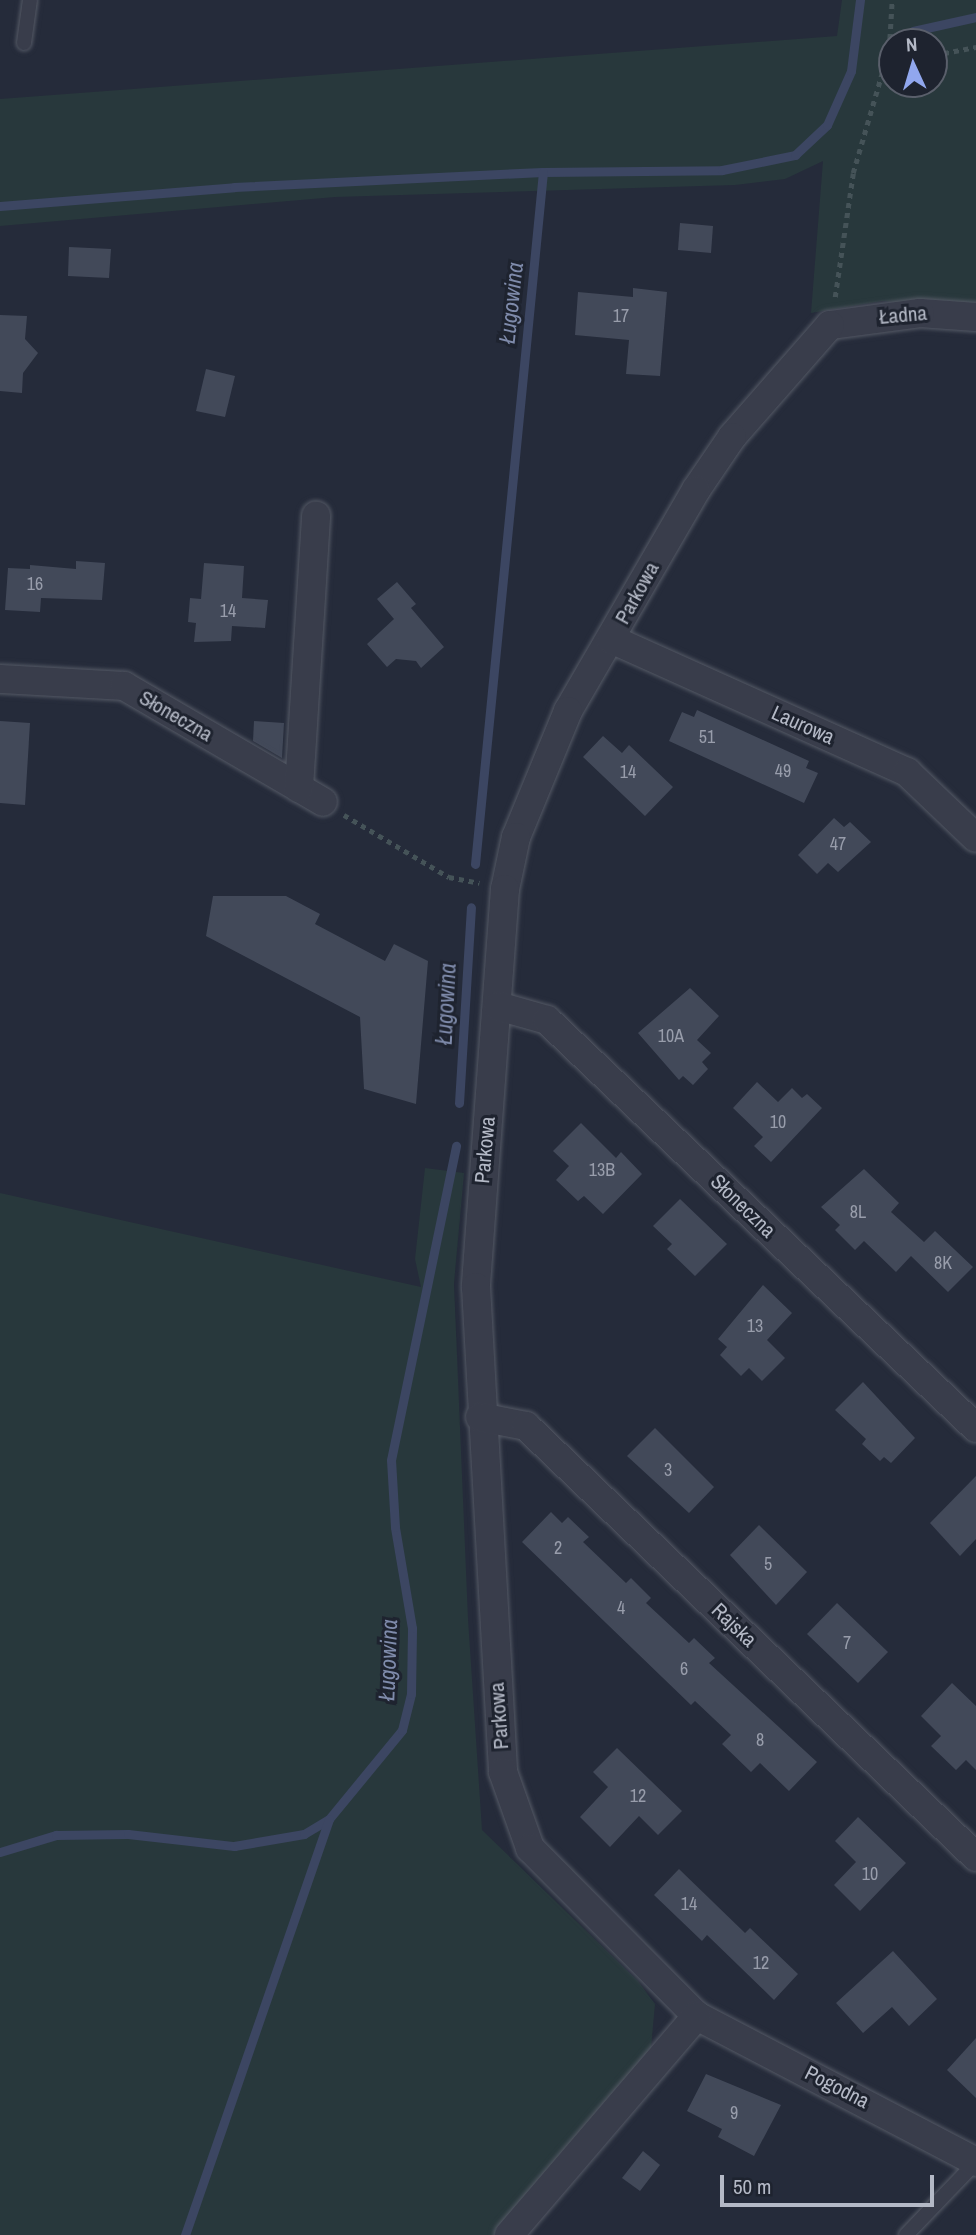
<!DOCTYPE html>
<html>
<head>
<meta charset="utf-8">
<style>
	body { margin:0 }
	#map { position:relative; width:976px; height:2235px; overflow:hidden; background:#252b3a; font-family:"Archivo Narrow",sans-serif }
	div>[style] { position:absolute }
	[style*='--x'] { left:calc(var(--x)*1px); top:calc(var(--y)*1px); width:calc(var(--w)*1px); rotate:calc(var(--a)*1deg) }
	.green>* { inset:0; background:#28383c }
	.stream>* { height:9px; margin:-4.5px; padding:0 4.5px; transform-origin:4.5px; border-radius:4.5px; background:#3c4662 }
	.building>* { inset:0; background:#424959 }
	.path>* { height:4.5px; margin-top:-2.25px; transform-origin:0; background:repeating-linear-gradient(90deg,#455358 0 5px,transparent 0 10px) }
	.roads { filter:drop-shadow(0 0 2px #545965) drop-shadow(0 0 2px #545965) }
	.lane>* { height:14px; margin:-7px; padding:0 7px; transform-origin:7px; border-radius:7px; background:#393d4b }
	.street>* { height:28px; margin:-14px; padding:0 14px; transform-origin:14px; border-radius:14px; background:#393d4b }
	span { translate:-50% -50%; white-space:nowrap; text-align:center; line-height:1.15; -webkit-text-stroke:6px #1e232f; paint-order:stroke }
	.number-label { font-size:18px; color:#989dab }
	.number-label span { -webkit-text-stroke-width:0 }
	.street-label { font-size:21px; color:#b4b9c6 }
	.water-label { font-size:23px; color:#7f8bab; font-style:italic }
	.north { position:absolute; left:878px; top:28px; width:70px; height:70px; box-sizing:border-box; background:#1e232f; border:2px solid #5a5f6b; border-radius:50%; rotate:356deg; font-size:19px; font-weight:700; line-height:28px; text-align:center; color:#b4b9c6 }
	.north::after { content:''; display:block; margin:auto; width:24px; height:32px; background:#91a7ee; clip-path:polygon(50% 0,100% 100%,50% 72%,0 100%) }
	.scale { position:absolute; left:720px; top:2175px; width:214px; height:32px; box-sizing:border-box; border:4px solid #b4b9c6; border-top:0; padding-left:9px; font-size:21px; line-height:24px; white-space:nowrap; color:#b4b9c6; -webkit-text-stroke:5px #1e232f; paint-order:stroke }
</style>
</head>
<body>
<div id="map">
	<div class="green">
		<div style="clip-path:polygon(evenodd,842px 0,976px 0,976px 308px,882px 301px,811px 313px,823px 161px,785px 179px,735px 185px,335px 197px,0 226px,0 99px,837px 36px,842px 0,892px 42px,934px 42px,934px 84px,892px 84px,892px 42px)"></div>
		<div style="clip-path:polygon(425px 1168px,464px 1173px,454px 1284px,468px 1619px,482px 1830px,638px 1981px,655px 2004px,651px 2048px,494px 2235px,0 2235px,0 1193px,421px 1287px,415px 1259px)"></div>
	</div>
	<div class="stream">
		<div style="--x:913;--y:31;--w:65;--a:-12.5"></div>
		<div style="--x:0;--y:206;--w:235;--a:-4.6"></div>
		<div style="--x:234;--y:187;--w:309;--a:-2.8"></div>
		<div style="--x:543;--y:172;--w:179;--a:-0.6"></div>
		<div style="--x:722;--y:170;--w:75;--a:-11.6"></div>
		<div style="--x:795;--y:155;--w:44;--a:-43.2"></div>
		<div style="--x:827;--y:125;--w:59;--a:-66"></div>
		<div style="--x:851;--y:71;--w:72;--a:-82.8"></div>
		<div style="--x:475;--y:864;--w:695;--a:-84.39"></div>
		<div style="--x:459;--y:1103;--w:196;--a:-86.5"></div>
		<div style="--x:0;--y:1852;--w:59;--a:-16.9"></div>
		<div style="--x:56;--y:1835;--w:72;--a:-0.8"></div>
		<div style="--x:128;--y:1834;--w:107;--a:6.5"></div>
		<div style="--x:234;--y:1846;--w:71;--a:-9.7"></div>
		<div style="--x:304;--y:1834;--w:29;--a:-31"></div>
		<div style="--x:329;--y:1819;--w:115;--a:-50.6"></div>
		<div style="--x:402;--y:1730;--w:37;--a:-76"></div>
		<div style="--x:411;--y:1694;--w:66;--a:-89.1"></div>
		<div style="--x:412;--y:1628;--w:102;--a:-99.6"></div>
		<div style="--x:395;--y:1527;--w:67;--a:-93.4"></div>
		<div style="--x:391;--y:1460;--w:321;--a:-78.3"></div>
		<div style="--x:185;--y:2235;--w:440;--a:-70.9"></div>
	</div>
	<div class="building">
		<div style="clip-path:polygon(680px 223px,713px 226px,711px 253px,678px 250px)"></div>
		<div style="clip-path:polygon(69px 247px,111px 249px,109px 278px,68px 276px)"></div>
		<div style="clip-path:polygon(633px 288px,667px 292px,660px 376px,626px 374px,629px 340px,575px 335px,578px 292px,633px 297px)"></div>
		<div style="clip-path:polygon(0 315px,27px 316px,25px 339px,38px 353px,23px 373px,22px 393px,0 391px)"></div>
		<div style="clip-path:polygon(206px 369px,235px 376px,225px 417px,196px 411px)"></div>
		<div style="clip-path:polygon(76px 561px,105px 563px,102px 600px,41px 598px,40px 612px,5px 610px,8px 568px,30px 569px,30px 565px,76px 569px)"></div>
		<div style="clip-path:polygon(204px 563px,244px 566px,242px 598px,268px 600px,265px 628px,232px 626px,231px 641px,194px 642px,196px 623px,188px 622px,190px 598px,201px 599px)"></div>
		<div style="clip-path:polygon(397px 582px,416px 604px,411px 608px,444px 647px,421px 668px,416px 661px,396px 659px,387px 667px,367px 644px,394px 619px,377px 599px)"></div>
		<div style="clip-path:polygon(697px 710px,809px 761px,806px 768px,818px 773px,804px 803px,669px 741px,682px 712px,694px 717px)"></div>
		<div style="clip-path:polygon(0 721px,30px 723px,25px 805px,0 803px)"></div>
		<div style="clip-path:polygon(254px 721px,284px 723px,282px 758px,253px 741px)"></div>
		<div style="clip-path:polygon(603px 736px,622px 753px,629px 745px,673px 787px,645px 816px,583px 757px)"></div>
		<div style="clip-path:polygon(834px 818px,844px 827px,850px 822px,871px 842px,838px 872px,828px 863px,817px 874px,798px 855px)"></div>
		<div style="clip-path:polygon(213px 896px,286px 896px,320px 914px,315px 924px,385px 961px,394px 944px,428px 961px,416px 1104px,364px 1089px,360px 1017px,206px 936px)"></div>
		<div style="clip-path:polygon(690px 988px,719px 1016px,697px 1040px,711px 1053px,702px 1062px,708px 1069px,693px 1085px,683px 1076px,679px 1080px,638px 1033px)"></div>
		<div style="clip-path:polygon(757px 1082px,778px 1102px,792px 1088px,802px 1098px,807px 1094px,822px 1108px,771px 1162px,754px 1146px,763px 1137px,733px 1108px)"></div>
		<div style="clip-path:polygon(581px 1123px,616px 1158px,621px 1152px,642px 1174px,603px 1214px,584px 1196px,578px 1201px,556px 1180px,569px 1166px,553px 1151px)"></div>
		<div style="clip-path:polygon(864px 1169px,899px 1203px,891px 1212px,924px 1242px,935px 1231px,973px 1267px,948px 1292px,911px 1256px,896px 1272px,864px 1241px,855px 1250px,835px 1230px,840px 1225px,821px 1207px)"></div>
		<div style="clip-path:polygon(680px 1199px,727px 1244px,695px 1276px,667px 1249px,672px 1244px,653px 1226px)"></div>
		<div style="clip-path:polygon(763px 1285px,792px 1313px,767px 1340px,785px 1358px,762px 1381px,749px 1368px,741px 1376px,720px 1355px,727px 1347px,718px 1339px)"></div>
		<div style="clip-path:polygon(863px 1382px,915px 1438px,891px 1463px,884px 1457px,880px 1461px,862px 1444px,866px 1439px,835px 1410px)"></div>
		<div style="clip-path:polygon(655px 1428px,714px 1487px,689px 1513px,627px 1456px)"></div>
		<div style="clip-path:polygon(976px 1476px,976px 1539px,960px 1556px,930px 1523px)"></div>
		<div style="clip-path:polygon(551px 1512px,562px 1523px,568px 1517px,589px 1537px,583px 1542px,626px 1583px,631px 1578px,651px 1598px,646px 1603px,689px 1643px,694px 1638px,715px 1658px,709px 1663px,817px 1762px,789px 1791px,760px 1763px,751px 1772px,722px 1744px,731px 1735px,695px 1701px,691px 1705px,522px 1542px)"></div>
		<div style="clip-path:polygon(759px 1525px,807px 1572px,776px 1605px,730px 1555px)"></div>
		<div style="clip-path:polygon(837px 1603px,888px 1652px,858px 1683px,807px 1634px)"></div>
		<div style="clip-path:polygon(952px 1683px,976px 1706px,976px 1770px,966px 1760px,956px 1770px,931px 1746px,941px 1736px,921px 1716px)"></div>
		<div style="clip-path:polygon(617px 1748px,682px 1811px,658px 1835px,639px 1816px,610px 1847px,580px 1817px,608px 1787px,593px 1772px)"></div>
		<div style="clip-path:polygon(858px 1817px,906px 1863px,860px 1911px,834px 1885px,856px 1862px,835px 1841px)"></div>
		<div style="clip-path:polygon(679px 1869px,745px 1933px,750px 1928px,798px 1974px,774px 2000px,707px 1935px,702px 1941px,654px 1895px)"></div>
		<div style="clip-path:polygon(893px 1951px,937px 1999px,909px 2026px,892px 2007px,863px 2033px,836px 2003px)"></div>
		<div style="clip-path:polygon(976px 2038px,976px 2098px,947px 2070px)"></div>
		<div style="clip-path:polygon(706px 2074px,781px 2105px,754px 2156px,718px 2137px,722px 2129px,687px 2111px)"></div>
		<div style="clip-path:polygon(643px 2151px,660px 2165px,640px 2191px,622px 2178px)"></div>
	</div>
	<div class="path">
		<div style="--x:934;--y:55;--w:43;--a:-10.8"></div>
		<div style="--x:835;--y:297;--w:125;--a:-81.7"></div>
		<div style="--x:853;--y:173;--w:129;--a:-73.8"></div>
		<div style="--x:889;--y:49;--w:49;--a:-86.5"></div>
		<div style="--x:344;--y:815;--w:122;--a:30.6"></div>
		<div style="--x:449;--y:877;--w:31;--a:11"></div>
	</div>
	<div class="roads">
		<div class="lane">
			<div style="--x:24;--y:43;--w:43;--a:-82.1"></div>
			<div style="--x:906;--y:2235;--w:101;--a:-46.2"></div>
		</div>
		<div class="street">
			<div style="--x:976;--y:317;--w:56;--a:-175.9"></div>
			<div style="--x:920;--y:313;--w:91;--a:172.4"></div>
			<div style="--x:830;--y:325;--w:149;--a:131.2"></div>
			<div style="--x:732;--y:437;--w:64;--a:124.2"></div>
			<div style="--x:696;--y:490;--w:255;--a:120.1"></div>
			<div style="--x:568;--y:711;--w:136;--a:112.4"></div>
			<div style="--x:516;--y:837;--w:53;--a:101.9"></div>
			<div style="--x:505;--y:889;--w:399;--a:94.2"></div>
			<div style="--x:476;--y:1287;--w:486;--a:86.8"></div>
			<div style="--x:503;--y:1772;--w:81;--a:70.4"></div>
			<div style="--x:530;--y:1848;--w:237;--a:45.2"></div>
			<div style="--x:697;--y:2016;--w:315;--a:27.6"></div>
			<div style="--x:611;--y:639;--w:325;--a:24.2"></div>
			<div style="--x:907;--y:772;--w:95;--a:43.7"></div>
			<div style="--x:0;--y:679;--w:124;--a:3.2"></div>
			<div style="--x:124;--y:686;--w:230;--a:30.2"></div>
			<div style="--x:299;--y:788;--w:273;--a:-86.4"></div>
			<div style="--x:498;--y:1006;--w:51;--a:15.9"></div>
			<div style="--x:547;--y:1020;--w:592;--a:43.56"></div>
			<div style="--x:480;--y:1417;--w:47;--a:11.1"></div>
			<div style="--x:526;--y:1426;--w:623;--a:43.76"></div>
			<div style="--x:509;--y:2235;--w:289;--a:-49.4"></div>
		</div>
	</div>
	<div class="number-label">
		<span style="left:621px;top:316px">17</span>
		<span style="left:35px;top:584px">16</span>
		<span style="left:228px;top:611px">14</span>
		<span style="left:707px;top:737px">51</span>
		<span style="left:783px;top:771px">49</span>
		<span style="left:628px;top:772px">14</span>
		<span style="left:838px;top:844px">47</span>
		<span style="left:671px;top:1036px">10A</span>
		<span style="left:778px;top:1122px">10</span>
		<span style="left:602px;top:1170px">13B</span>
		<span style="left:858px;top:1212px">8L</span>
		<span style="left:943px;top:1263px">8K</span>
		<span style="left:755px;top:1326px">13</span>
		<span style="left:668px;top:1470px">3</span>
		<span style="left:558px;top:1548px">2</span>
		<span style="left:768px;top:1564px">5</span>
		<span style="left:621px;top:1608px">4</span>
		<span style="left:847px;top:1643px">7</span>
		<span style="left:684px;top:1669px">6</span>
		<span style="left:760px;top:1740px">8</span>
		<span style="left:638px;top:1796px">12</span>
		<span style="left:870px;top:1874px">10</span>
		<span style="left:689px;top:1904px">14</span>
		<span style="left:761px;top:1963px">12</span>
		<span style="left:734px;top:2113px">9</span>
	</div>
	<div class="street-label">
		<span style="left:903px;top:315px;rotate:-5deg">Ładna</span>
		<span style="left:637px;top:593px;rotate:-61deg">Parkowa</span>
		<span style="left:176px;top:716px;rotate:30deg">Słoneczna</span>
		<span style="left:803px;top:725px;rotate:24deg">Laurowa</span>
		<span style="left:485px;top:1150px;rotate:-85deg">Parkowa</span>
		<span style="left:743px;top:1206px;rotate:44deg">Słoneczna</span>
		<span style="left:734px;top:1625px;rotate:44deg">Rajska</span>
		<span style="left:499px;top:1716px;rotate:-94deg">Parkowa</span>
		<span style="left:837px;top:2087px;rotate:27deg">Pogodna</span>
	</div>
	<div class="water-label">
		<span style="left:511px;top:303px;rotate:-84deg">Ługowina</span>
		<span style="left:446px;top:1004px;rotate:-87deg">Ługowina</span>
		<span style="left:388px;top:1660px;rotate:-88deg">Ługowina</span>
	</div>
	<div class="north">N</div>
	<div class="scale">50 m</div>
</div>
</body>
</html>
